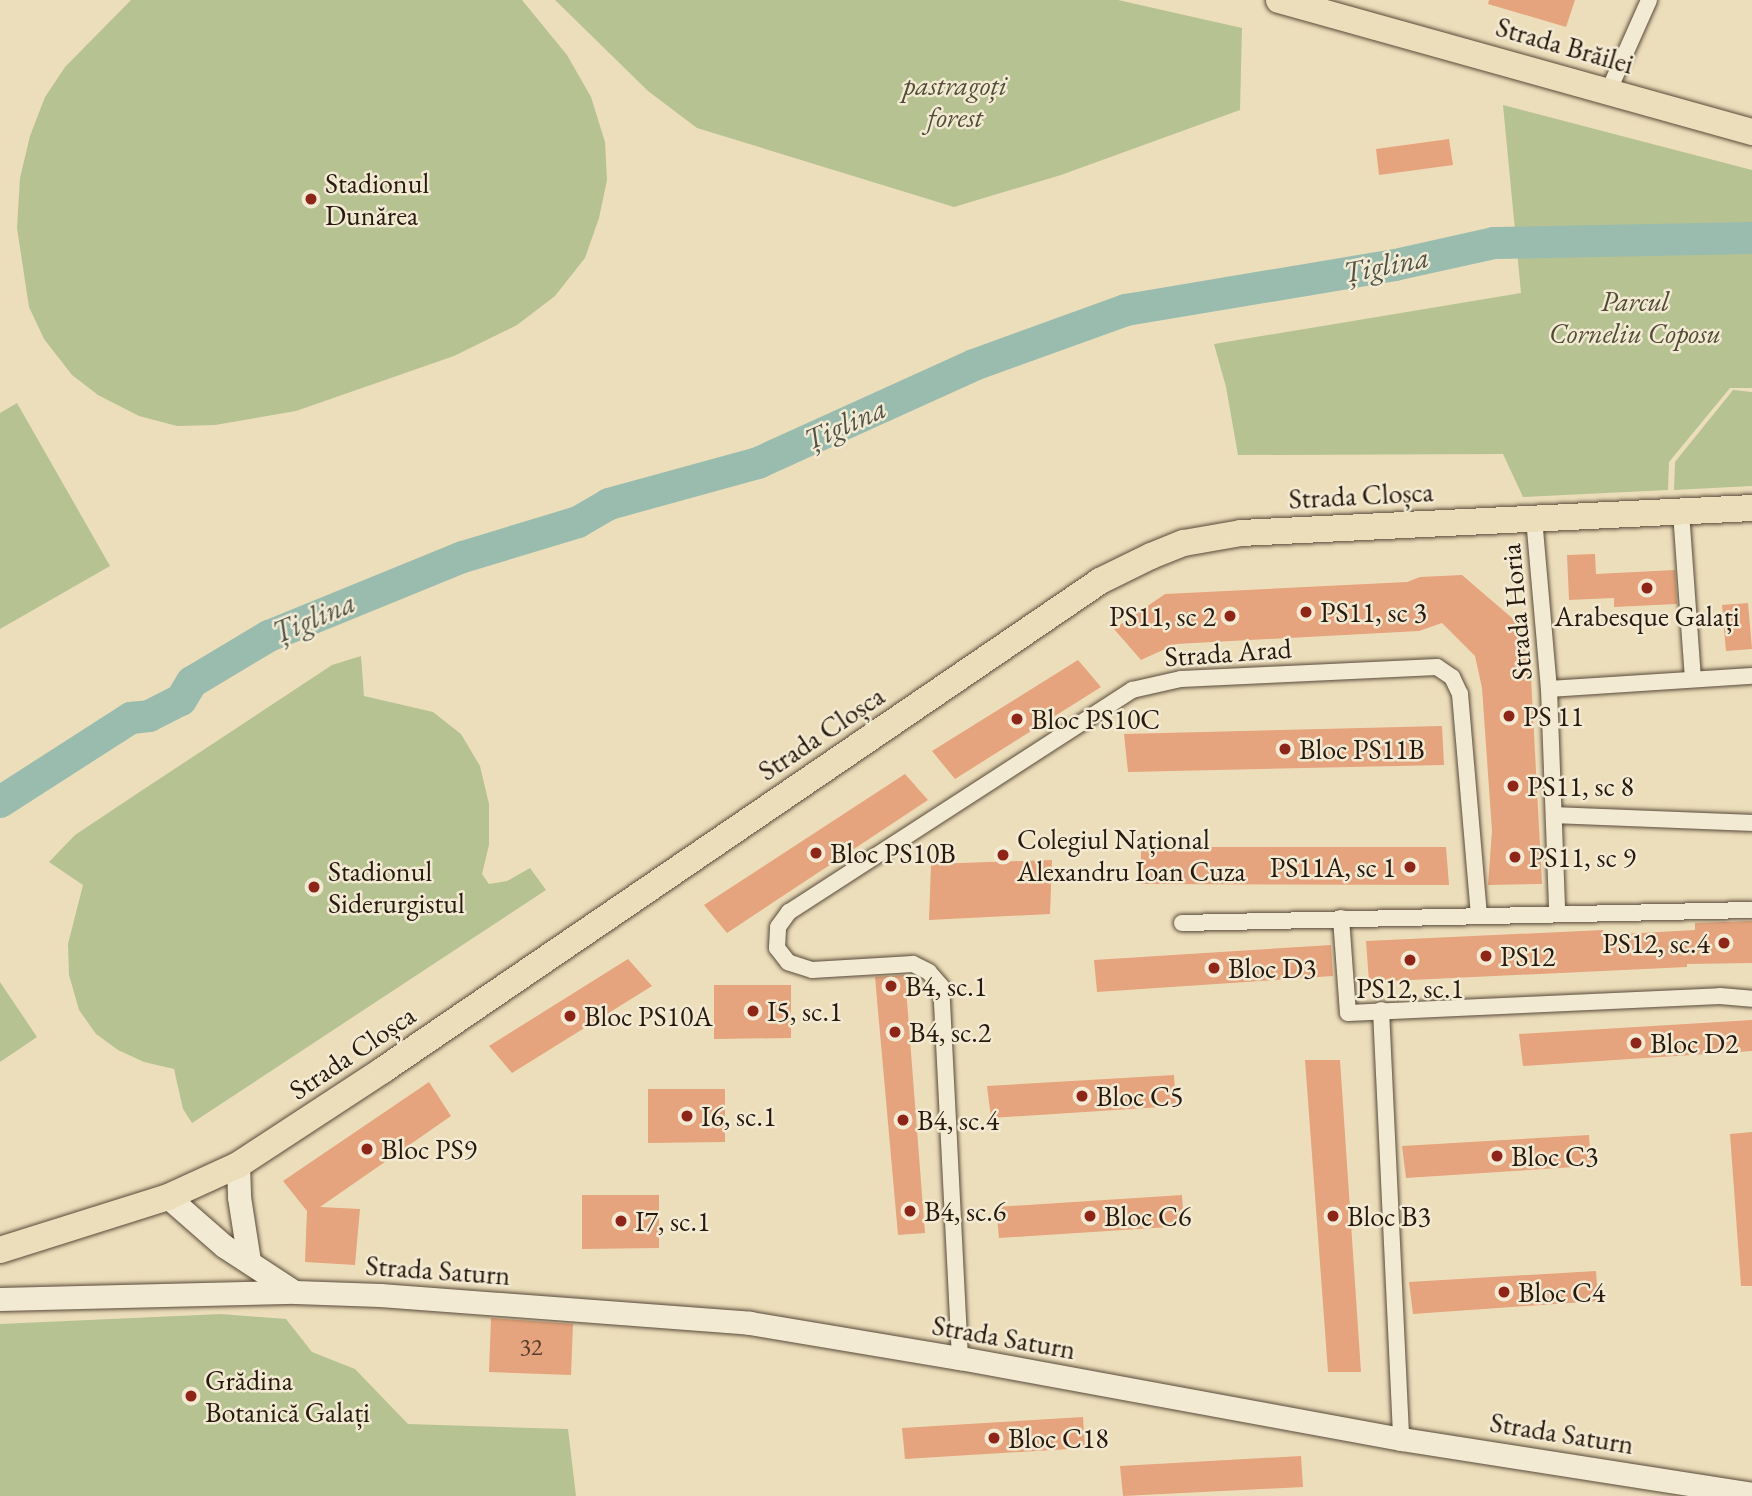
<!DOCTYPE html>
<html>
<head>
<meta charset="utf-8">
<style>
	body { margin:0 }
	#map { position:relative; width:1752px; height:1496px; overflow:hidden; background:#eddebb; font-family:"EB Garamond",serif }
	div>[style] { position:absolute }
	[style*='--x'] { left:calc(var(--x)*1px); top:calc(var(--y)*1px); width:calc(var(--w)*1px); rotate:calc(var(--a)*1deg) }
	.green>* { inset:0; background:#b6c292 }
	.river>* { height:32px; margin:-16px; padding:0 16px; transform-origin:16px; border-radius:16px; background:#99bcae }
	.building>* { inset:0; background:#e5a47d }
	.roads { filter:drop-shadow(0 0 2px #584a39) drop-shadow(0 0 2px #584a39) }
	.street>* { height:16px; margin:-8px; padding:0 8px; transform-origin:8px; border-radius:8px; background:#f3ead3 }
	.secondary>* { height:23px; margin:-11.5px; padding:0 11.5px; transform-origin:11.5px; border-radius:11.5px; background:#f3ead3 }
	.primary>* { height:26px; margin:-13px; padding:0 13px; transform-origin:13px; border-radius:13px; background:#eddebb }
	.dots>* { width:19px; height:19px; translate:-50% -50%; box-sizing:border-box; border:4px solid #f3ead3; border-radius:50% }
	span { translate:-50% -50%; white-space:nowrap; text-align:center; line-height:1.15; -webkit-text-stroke:5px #f3ead3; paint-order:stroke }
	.number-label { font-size:24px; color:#563c2a }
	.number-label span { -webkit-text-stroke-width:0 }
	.street-label { font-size:28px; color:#27190e }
	.park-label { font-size:28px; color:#524c36; font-style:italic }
	.poi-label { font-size:28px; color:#27190e }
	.left { translate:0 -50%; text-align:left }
	.right { translate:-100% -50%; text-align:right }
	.water-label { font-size:30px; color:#4f5246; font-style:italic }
</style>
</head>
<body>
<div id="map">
	<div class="green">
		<div style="clip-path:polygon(131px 0,522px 0,567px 55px,591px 97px,605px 142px,607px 180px,599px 218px,585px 258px,555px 296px,517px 325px,454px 356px,296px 411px,215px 425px,177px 426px,139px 416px,98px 395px,72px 375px,44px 339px,29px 307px,17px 228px,20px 178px,30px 136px,45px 97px,65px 67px)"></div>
		<div style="clip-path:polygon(555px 0,1118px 0,1242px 28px,1240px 110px,1061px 175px,954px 207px,697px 128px,648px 91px)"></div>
		<div style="clip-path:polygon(1503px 105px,1752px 170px,1752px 388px,1730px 388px,1669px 462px,1668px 490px,1523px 497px,1503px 454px,1238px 455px,1226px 387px,1214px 344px,1521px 293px)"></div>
		<div style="clip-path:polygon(1733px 390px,1752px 392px,1752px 486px,1674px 490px,1675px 462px)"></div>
		<div style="clip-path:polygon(17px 403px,110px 566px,0 629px,0 413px)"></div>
		<div style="clip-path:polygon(361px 656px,364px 696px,433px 712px,461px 734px,480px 766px,489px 804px,489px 845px,482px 874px,489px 884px,507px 881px,530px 868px,546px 890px,192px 1123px,183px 1109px,174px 1069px,144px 1062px,118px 1050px,96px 1034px,79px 1010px,69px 975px,68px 944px,83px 885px,49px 862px,75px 835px,138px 793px,332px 665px)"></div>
		<div style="clip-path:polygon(0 982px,37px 1037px,0 1062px)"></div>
		<div style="clip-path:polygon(221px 1314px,286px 1319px,312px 1352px,355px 1369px,408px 1424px,568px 1429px,576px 1496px,0 1496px,0 1324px)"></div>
	</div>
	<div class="river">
		<div style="--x:0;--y:802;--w:156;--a:-32.7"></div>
		<div style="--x:131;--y:718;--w:18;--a:-6"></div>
		<div style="--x:149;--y:716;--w:36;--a:-27"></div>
		<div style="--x:181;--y:700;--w:21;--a:-59"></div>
		<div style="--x:192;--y:682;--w:90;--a:-30.9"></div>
		<div style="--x:269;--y:636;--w:209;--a:-22.2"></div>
		<div style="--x:463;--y:557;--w:120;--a:-16.9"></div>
		<div style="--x:578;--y:522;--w:36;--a:-30"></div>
		<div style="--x:609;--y:504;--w:155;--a:-15.4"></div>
		<div style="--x:758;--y:463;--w:237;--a:-24.4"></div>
		<div style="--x:974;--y:365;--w:162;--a:-19.9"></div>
		<div style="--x:1126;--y:310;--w:273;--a:-9.5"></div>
		<div style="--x:1395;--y:265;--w:101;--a:-12.5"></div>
		<div style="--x:1494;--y:243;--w:258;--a:-1.1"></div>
	</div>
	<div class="building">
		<div style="clip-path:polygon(1489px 0,1575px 0,1566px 27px,1488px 4px)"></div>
		<div style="clip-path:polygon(1449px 139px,1453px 165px,1379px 175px,1376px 149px)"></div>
		<div style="clip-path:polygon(1595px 554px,1596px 574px,1675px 570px,1677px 604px,1614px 607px,1614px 598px,1569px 600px,1567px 555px)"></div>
		<div style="clip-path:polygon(1462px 575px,1519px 624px,1531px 677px,1542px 884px,1488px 885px,1492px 831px,1482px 688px,1475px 656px,1442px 623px,1419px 631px,1176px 644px,1141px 660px,1114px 629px,1165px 594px,1407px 582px,1420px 577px)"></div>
		<div style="clip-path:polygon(1748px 603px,1752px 649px,1726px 651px,1722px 605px)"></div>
		<div style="clip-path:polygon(1078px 660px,1101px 687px,955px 779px,932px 751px)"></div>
		<div style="clip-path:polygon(1442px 726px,1444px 765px,1128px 772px,1124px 734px)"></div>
		<div style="clip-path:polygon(905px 774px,928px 800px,727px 933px,704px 905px)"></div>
		<div style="clip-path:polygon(1141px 847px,1446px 847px,1449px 885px,1141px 884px)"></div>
		<div style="clip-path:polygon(1052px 860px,1050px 914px,929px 920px,931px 864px)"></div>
		<div style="clip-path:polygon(1752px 921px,1752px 963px,1687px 964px,1687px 967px,1369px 982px,1366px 941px,1603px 930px,1604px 935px,1695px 930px,1695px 923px)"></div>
		<div style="clip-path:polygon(1331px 945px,1333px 976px,1097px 992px,1094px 960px)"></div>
		<div style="clip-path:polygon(628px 959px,652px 986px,512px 1073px,489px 1046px)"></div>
		<div style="clip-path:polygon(905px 975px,925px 1233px,898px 1235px,875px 977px)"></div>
		<div style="clip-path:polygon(714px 985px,791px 985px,791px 1038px,714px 1039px)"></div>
		<div style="clip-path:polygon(1752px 1020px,1752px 1051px,1523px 1066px,1519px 1034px)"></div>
		<div style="clip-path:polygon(1305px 1060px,1340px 1060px,1361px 1372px,1328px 1372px)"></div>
		<div style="clip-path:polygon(1174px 1075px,1176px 1106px,991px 1118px,987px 1086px)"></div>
		<div style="clip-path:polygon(429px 1082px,451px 1116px,320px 1207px,360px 1209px,355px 1265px,305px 1262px,307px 1211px,283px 1181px)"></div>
		<div style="clip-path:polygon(648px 1089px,725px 1089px,725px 1142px,648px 1143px)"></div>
		<div style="clip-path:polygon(1752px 1132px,1752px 1286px,1741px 1286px,1730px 1134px)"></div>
		<div style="clip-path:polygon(1589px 1135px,1591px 1166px,1406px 1178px,1402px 1146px)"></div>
		<div style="clip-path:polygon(582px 1195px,659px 1195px,659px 1248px,582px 1249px)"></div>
		<div style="clip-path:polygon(1182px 1195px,1184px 1226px,999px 1238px,996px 1207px)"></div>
		<div style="clip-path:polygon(1596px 1271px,1598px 1301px,1413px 1314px,1409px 1282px)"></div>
		<div style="clip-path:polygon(491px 1318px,573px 1324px,571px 1375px,489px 1372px)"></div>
		<div style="clip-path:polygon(1083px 1417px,1085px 1448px,905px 1459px,902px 1428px)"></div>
		<div style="clip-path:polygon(1301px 1456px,1303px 1487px,1123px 1496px,1120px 1466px)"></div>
	</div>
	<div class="roads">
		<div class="street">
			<div style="--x:1609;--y:90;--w:98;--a:-66"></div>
			<div style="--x:1681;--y:512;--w:167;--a:85.9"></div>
			<div style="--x:1534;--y:518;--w:172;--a:85"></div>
			<div style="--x:1549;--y:689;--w:223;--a:87.9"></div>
			<div style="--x:1549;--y:689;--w:203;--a:-3.7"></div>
			<div style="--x:1554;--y:815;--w:198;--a:2.3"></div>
			<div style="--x:1341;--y:918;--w:95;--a:85.8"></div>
			<div style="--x:1348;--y:1013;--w:372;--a:-2.6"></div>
			<div style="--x:1720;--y:996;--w:32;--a:5"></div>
			<div style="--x:1182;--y:923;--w:570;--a:-1.31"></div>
			<div style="--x:1381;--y:1010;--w:429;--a:87.3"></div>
			<div style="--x:960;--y:1358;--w:372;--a:-92.9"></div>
			<div style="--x:941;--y:986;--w:18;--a:-131"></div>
			<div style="--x:929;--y:972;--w:18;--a:-153"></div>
			<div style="--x:913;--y:964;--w:101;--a:176.6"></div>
			<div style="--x:812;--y:970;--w:25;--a:-162"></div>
			<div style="--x:788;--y:962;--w:18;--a:-128"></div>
			<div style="--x:777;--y:948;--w:21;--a:-87"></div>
			<div style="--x:778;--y:927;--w:19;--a:-54"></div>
			<div style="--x:789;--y:912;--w:409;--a:-32.9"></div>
			<div style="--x:1132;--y:690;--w:50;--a:-12.7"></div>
			<div style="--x:1181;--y:679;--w:256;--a:-2.7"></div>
			<div style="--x:1437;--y:667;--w:18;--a:34"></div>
			<div style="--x:1452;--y:677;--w:19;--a:65"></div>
			<div style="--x:1460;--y:694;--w:221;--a:85.1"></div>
		</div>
		<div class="secondary">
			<div style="--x:238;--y:1165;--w:32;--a:88"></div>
			<div style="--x:239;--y:1197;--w:65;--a:81.1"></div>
			<div style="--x:168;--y:1197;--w:74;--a:41.2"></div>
			<div style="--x:224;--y:1246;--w:82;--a:33.1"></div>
			<div style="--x:0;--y:1299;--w:295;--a:-1.4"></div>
			<div style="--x:295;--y:1292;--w:85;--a:2"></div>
			<div style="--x:380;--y:1295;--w:371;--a:4.3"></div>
			<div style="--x:750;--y:1323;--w:213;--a:9.5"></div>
			<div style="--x:960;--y:1358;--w:448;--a:10.4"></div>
			<div style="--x:1401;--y:1439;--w:355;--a:8.9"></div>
		</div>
		<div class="primary">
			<div style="--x:1279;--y:0;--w:491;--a:15.6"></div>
			<div style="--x:0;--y:1250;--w:176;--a:-17.5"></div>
			<div style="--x:168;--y:1197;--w:77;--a:-24.6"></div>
			<div style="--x:238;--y:1165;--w:173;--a:-33.2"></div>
			<div style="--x:383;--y:1070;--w:868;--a:-34.29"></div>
			<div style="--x:1100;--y:581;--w:57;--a:-26.1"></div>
			<div style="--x:1151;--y:556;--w:35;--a:-22"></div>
			<div style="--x:1184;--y:543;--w:58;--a:-10"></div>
			<div style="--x:1241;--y:533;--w:512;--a:-2.8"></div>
		</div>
	</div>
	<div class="dots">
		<div style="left:311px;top:199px;background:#8f2418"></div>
		<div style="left:1647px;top:588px;background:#8f2418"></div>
		<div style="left:1306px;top:612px;background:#8f2418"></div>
		<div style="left:1230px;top:616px;background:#8f2418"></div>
		<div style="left:1509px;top:716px;background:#8f2418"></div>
		<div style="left:1017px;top:719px;background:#8f2418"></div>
		<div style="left:1285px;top:749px;background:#8f2418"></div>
		<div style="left:1513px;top:786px;background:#8f2418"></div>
		<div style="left:816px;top:853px;background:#8f2418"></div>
		<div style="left:1003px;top:855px;background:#8f2418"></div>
		<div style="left:1515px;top:857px;background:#8f2418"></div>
		<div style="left:1410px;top:867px;background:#8f2418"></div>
		<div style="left:314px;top:887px;background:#8f2418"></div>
		<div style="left:1724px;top:943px;background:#8f2418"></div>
		<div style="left:1486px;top:956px;background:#8f2418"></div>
		<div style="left:1410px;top:960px;background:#8f2418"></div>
		<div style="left:1214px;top:968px;background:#8f2418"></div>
		<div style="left:891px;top:986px;background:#8f2418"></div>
		<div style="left:753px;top:1011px;background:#8f2418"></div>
		<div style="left:570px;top:1016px;background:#8f2418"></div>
		<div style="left:895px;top:1032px;background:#8f2418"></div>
		<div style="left:1636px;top:1043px;background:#8f2418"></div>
		<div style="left:1082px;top:1096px;background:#8f2418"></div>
		<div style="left:687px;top:1116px;background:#8f2418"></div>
		<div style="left:903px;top:1120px;background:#8f2418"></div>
		<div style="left:367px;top:1149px;background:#8f2418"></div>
		<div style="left:1497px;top:1156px;background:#8f2418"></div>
		<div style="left:910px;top:1211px;background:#8f2418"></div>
		<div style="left:1090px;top:1216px;background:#8f2418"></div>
		<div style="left:1333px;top:1216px;background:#8f2418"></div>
		<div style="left:621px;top:1221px;background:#8f2418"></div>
		<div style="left:1504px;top:1292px;background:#8f2418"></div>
		<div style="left:191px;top:1396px;background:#8f2418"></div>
		<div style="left:994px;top:1438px;background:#8f2418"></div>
	</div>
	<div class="number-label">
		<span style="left:531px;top:1347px">32</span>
	</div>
	<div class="street-label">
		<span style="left:1565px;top:45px;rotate:16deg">Strada Brăilei</span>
		<span style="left:1361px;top:495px;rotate:-3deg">Strada Cloșca</span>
		<span style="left:1516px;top:612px;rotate:-95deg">Strada Horia</span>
		<span style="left:1228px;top:652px;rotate:-4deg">Strada Arad</span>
		<span style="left:821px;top:733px;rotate:-34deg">Strada Cloșca</span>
		<span style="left:352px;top:1052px;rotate:-34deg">Strada Cloșca</span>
		<span style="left:438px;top:1270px;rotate:4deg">Strada Saturn</span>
		<span style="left:1004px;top:1337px;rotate:10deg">Strada Saturn</span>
		<span style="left:1562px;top:1433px;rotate:9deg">Strada Saturn</span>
	</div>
	<div class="park-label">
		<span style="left:955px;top:101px">pastragoți<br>forest</span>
		<span style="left:1635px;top:317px">Parcul<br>Corneliu Coposu</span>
	</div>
	<div class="poi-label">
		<span class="left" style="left:325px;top:199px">Stadionul<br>Dunărea</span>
		<span class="left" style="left:1320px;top:612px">PS11, sc 3</span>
		<span class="right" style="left:1216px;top:616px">PS11, sc 2</span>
		<span style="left:1647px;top:616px">Arabesque Galați</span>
		<span class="left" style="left:1523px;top:716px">PS 11</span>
		<span class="left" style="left:1031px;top:719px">Bloc PS10C</span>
		<span class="left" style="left:1299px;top:749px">Bloc PS11B</span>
		<span class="left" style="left:1527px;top:786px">PS11, sc 8</span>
		<span class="left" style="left:1017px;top:855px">Colegiul Național<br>Alexandru Ioan Cuza</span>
		<span class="left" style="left:830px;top:853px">Bloc PS10B</span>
		<span class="left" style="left:1529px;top:857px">PS11, sc 9</span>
		<span class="right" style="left:1396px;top:867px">PS11A, sc 1</span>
		<span class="left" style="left:328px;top:887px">Stadionul<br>Siderurgistul</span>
		<span class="right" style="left:1710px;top:943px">PS12, sc.4</span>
		<span class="left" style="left:1500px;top:956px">PS12</span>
		<span class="left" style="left:1228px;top:968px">Bloc D3</span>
		<span class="left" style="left:905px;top:986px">B4, sc.1</span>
		<span style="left:1410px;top:988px">PS12, sc.1</span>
		<span class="left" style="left:767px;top:1011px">I5, sc.1</span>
		<span class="left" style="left:584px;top:1016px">Bloc PS10A</span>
		<span class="left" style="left:909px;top:1032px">B4, sc.2</span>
		<span class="left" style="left:1650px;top:1043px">Bloc D2</span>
		<span class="left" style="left:1096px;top:1096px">Bloc C5</span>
		<span class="left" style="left:701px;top:1116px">I6, sc.1</span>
		<span class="left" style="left:917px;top:1120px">B4, sc.4</span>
		<span class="left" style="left:381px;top:1149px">Bloc PS9</span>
		<span class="left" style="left:1511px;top:1156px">Bloc C3</span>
		<span class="left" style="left:924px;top:1211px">B4, sc.6</span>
		<span class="left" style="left:1104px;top:1216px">Bloc C6</span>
		<span class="left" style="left:1347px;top:1216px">Bloc B3</span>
		<span class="left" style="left:635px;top:1221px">I7, sc.1</span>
		<span class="left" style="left:1518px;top:1292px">Bloc C4</span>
		<span class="left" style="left:205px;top:1396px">Grădina<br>Botanică Galați</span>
		<span class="left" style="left:1008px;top:1438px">Bloc C18</span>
	</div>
	<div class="water-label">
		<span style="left:1386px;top:265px;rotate:-11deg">Țiglina</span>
		<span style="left:845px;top:424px;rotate:-24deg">Țiglina</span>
		<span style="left:314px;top:618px;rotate:-23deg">Țiglina</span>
	</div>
</div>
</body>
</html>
